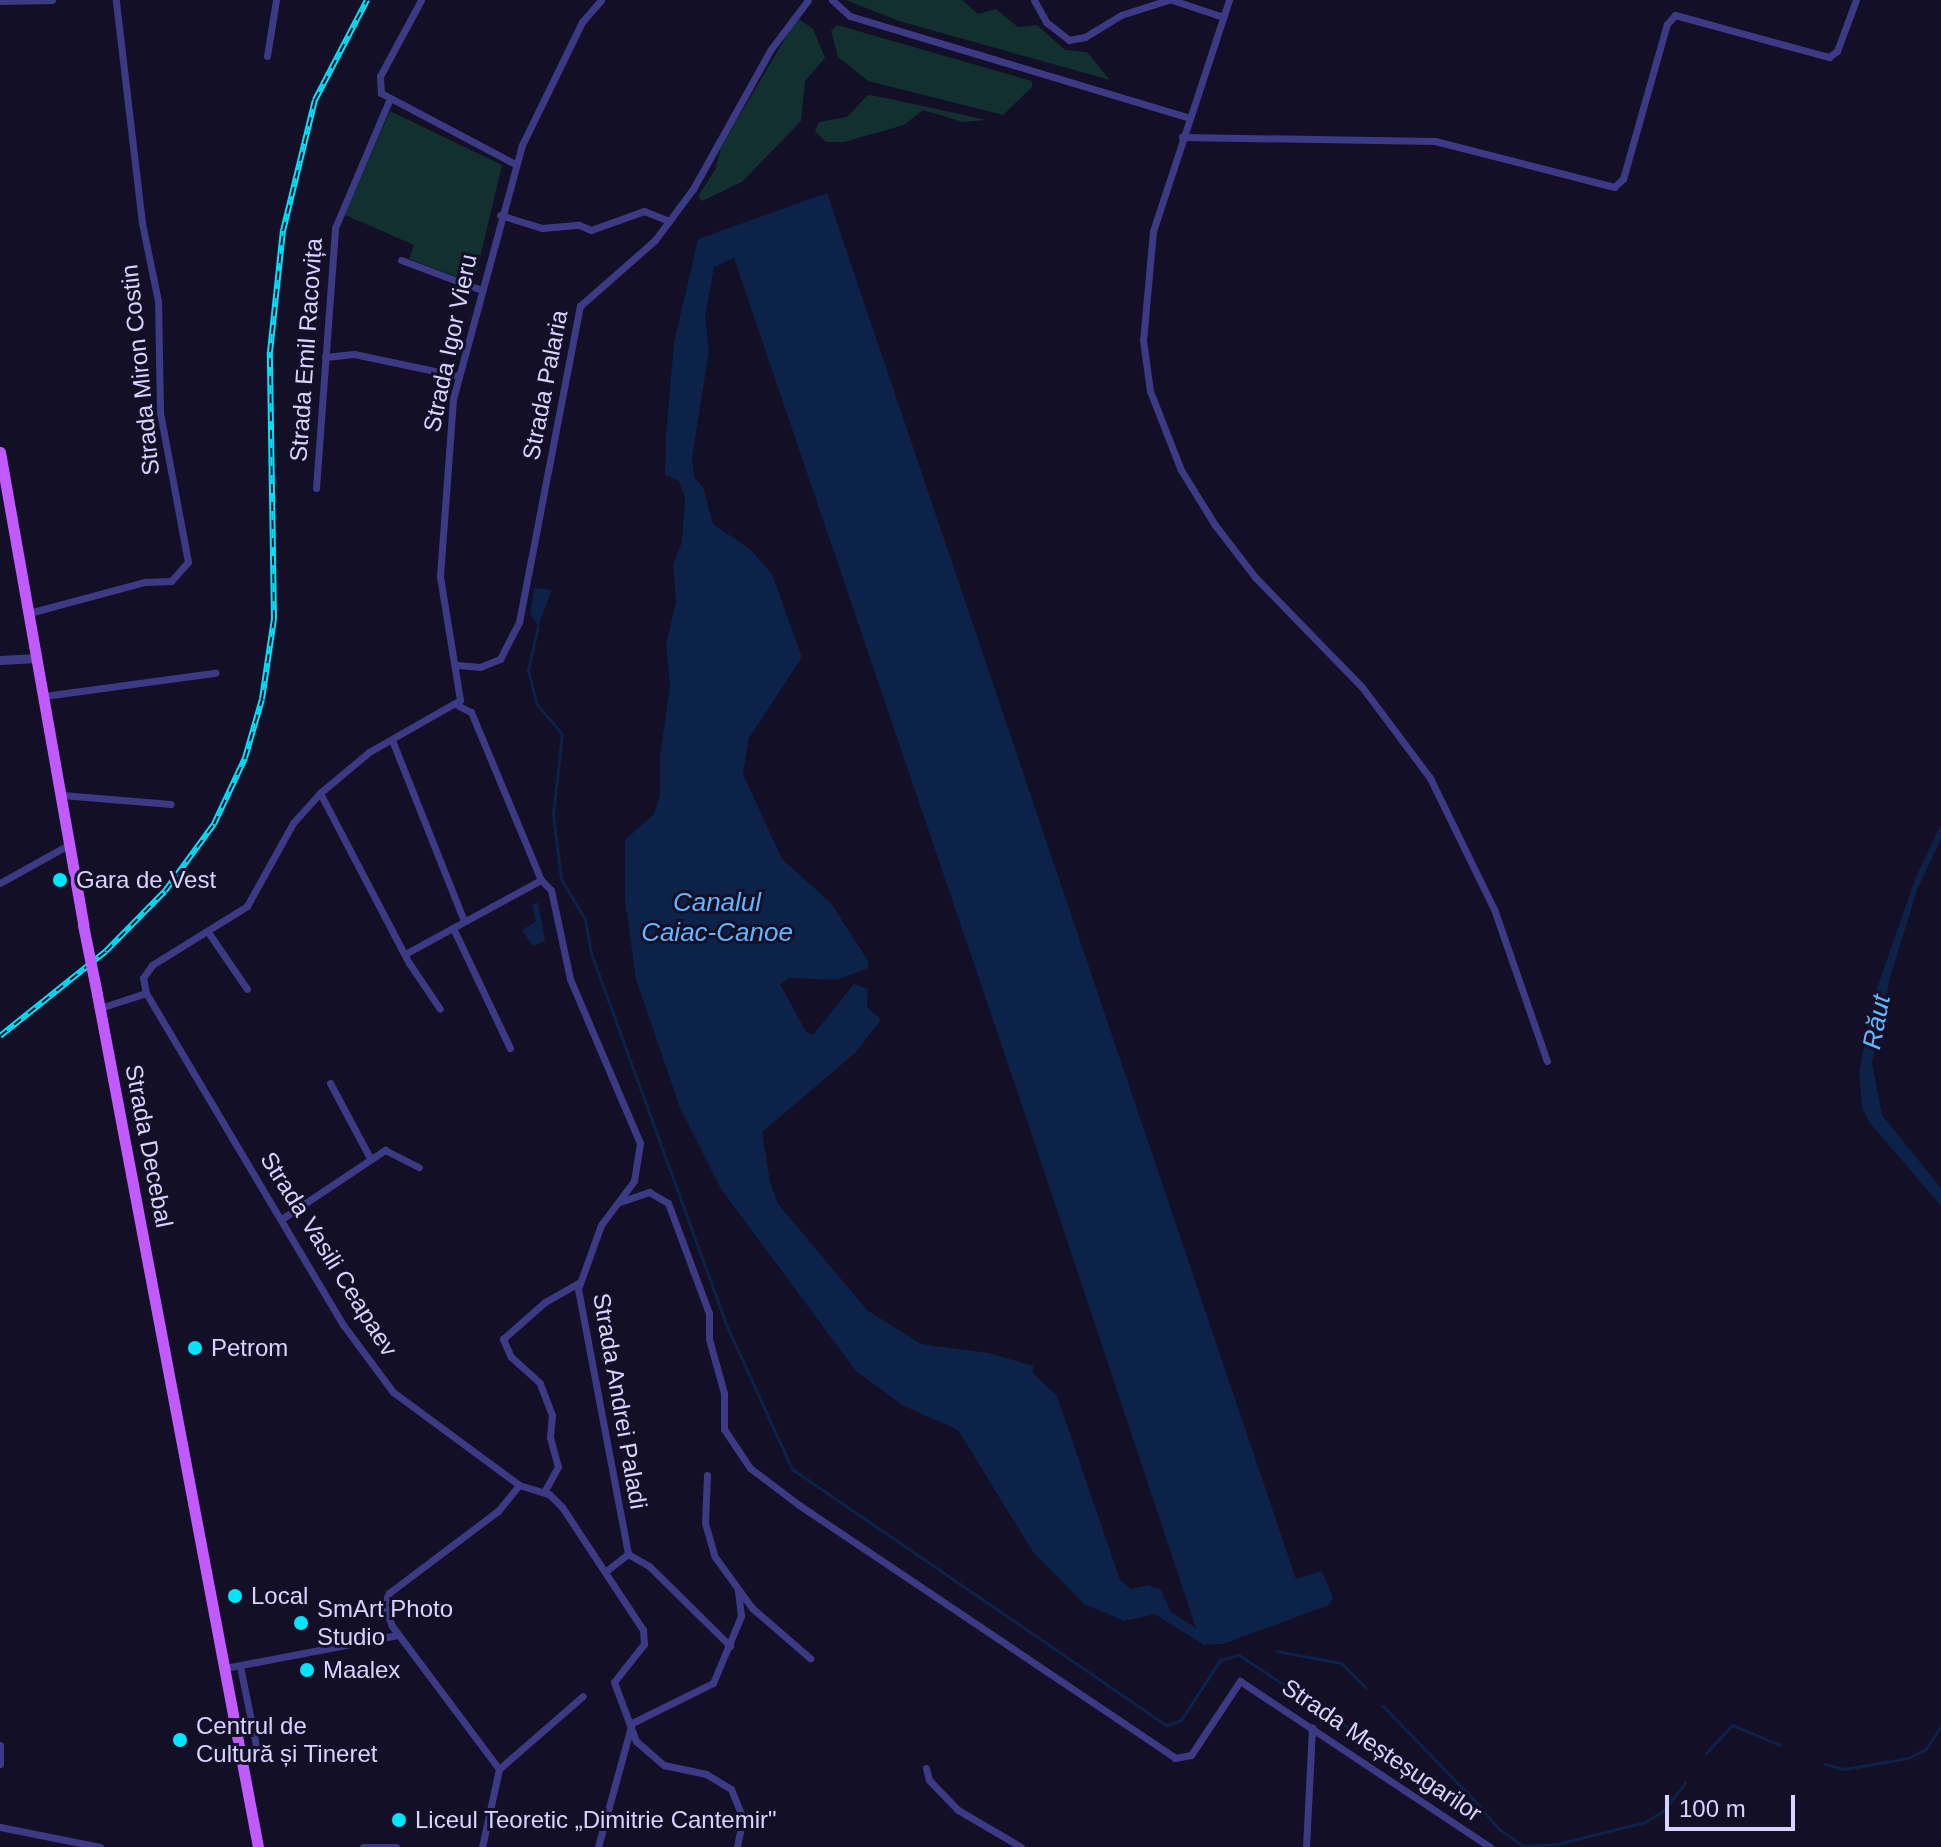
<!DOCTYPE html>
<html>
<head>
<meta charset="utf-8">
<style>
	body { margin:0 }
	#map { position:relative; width:1941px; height:1847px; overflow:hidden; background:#130f26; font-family:Arial,sans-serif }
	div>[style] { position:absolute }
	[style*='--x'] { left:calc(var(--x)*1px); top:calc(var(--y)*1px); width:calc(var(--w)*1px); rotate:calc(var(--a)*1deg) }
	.green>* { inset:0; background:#12302f }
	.water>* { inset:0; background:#0c2248 }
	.stream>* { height:3px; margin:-1.5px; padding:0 1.5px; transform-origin:1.5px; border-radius:1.5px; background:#0c2248 }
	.minor>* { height:7px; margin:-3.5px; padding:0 3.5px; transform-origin:3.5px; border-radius:3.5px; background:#3d3a85 }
	.tertiary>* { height:9px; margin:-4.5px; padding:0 4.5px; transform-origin:4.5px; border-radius:4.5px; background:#3d3a85 }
	.primary>* { height:11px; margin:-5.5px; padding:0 5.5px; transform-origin:5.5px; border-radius:5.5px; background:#c25bff }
	.rail>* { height:6px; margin-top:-3px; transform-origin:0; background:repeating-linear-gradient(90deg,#130f26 0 9px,#00e5ff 0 18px); box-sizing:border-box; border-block:2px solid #00e5ff }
	.primary-bridge>* { height:11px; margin:-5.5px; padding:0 5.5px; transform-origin:5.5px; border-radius:5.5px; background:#c25bff }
	.dots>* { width:22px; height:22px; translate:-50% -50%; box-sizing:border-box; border:4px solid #130f26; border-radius:50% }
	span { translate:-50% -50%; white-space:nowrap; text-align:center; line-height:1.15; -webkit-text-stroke:6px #130f26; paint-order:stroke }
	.street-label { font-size:24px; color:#d9d4ff }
	.poi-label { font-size:24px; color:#d9d4ff }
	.left { translate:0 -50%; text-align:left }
	.water-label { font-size:26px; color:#62b6ff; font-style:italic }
	.scale { position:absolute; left:1665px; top:1795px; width:130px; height:36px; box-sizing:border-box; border:4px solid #d9d4ff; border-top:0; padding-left:10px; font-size:24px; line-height:28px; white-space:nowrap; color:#d9d4ff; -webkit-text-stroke:6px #130f26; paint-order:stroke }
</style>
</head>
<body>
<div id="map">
	<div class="green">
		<div style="clip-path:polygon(846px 0,962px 0,978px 14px,996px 9px,1018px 27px,1037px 25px,1065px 50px,1087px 52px,1110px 80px,899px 21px)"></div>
		<div style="clip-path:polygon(797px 18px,813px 29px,825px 58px,805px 81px,801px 121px,742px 182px,702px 201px,698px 196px,715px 170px,721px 147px)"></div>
		<div style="clip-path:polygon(837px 25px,1032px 81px,1032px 87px,1003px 115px,868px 81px,838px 57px,831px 31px)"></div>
		<div style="clip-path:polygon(868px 95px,881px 97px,987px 120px,963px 122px,923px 110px,904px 125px,844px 142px,826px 142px,815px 131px,819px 122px,847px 117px)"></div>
		<div style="clip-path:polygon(390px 111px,502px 165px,474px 283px,409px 259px,414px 245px,345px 215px)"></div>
	</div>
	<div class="water">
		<div style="clip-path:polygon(evenodd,827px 193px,1296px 1579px,1322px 1571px,1333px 1598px,1329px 1605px,1223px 1644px,1204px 1645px,1155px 1614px,1124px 1621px,1084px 1604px,1033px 1552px,958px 1430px,902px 1405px,856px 1371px,721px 1189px,680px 1108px,636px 979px,625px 900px,625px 840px,654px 814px,660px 796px,660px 756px,670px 687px,666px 645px,676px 601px,673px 564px,682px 542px,685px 497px,679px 481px,665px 475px,666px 434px,674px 343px,698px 239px,827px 193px,734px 258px,1027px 1120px,1196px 1628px,1171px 1612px,1161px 1590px,1148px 1585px,1131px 1589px,1120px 1580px,1057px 1396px,1033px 1373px,1033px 1366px,989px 1353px,921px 1344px,867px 1310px,778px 1204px,770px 1182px,762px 1132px,855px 1053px,881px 1020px,867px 1007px,868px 989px,854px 984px,813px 1035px,806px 1032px,780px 984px,789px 978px,837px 980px,868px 968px,868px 961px,831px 903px,782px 859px,743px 774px,749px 738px,802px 657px,772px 574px,751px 550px,713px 524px,703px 487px,694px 477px,692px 458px,709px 350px,705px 317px,714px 267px,734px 258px)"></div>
		<div style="clip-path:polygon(534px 588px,552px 590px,538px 626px,530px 613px)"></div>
		<div style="clip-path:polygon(1941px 824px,1941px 839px,1917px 890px,1890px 978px,1872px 1063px,1882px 1115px,1941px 1188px,1941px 1206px,1869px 1122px,1862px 1107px,1859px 1073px,1874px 997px,1915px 879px)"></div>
		<div style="clip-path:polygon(538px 902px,545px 941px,533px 946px,522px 930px,536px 921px,532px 905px)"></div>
	</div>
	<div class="stream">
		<div style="--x:538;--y:626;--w:45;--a:102.8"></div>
		<div style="--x:528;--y:670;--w:34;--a:76"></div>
		<div style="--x:536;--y:703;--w:40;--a:50"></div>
		<div style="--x:562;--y:734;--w:81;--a:96.4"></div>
		<div style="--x:553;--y:814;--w:65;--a:83"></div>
		<div style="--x:561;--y:879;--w:47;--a:59"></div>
		<div style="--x:585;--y:919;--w:35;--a:80"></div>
		<div style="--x:591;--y:953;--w:393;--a:70"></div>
		<div style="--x:725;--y:1322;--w:162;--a:65.5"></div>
		<div style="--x:792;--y:1469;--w:453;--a:34.4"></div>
		<div style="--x:1166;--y:1725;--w:16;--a:-18"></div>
		<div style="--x:1181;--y:1720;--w:72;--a:-57"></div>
		<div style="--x:1220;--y:1660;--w:20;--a:-15"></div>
		<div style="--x:1239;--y:1655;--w:250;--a:33.6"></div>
		<div style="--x:1447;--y:1793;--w:18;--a:-9"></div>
		<div style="--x:1465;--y:1790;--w:52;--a:48.9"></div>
		<div style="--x:1499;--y:1829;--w:29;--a:35"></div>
		<div style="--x:1523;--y:1846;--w:34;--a:-3"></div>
		<div style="--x:1557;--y:1844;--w:91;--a:-14"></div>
		<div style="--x:1645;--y:1822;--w:21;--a:-31"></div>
		<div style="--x:1663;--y:1811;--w:36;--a:-52"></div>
		<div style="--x:1277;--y:1651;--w:65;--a:10.6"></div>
		<div style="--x:1341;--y:1663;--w:35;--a:45"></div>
		<div style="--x:1383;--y:1706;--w:117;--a:46"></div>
		<div style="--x:1706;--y:1753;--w:38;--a:-47"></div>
		<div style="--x:1732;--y:1725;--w:52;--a:22.6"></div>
		<div style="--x:1825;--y:1764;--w:20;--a:15"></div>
		<div style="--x:1844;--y:1769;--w:65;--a:-9.8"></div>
		<div style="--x:1908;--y:1758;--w:20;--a:-27"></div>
		<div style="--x:1926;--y:1749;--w:27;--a:-57"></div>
	</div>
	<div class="minor">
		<div style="--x:421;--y:0;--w:86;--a:118.3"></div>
		<div style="--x:380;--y:76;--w:17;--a:87"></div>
		<div style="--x:381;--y:93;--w:152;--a:27.9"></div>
		<div style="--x:832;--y:0;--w:24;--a:42"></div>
		<div style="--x:850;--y:16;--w:352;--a:16.7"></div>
		<div style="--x:1034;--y:0;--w:25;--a:61"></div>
		<div style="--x:1046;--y:22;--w:29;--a:38"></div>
		<div style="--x:1069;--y:40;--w:16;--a:-11"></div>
		<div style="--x:1085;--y:37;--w:42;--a:-31.4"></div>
		<div style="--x:1121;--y:15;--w:49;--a:-17.7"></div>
		<div style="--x:1172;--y:0;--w:54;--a:18.4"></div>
		<div style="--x:1229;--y:0;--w:243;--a:108.2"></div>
		<div style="--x:1153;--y:231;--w:109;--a:95.2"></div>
		<div style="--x:1143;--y:340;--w:51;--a:82.2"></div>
		<div style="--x:1150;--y:391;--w:85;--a:68.6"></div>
		<div style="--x:1181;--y:470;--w:65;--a:58.3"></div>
		<div style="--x:1215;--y:525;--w:66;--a:52.4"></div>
		<div style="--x:1255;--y:577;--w:153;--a:45.8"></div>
		<div style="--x:1362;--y:687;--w:114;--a:53.2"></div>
		<div style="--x:1430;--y:778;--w:146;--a:64"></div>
		<div style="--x:1494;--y:909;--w:161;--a:70.8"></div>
		<div style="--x:0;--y:1;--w:52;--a:-1.1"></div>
		<div style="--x:267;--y:56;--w:57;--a:-80.9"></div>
		<div style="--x:1182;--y:137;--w:253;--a:0.9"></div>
		<div style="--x:1435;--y:141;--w:185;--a:14.4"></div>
		<div style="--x:1614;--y:187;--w:12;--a:-42"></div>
		<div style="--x:1623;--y:179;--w:161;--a:-74.2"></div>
		<div style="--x:1667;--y:24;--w:12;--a:-48"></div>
		<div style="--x:1675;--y:15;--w:160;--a:15.3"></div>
		<div style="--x:1829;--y:57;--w:10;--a:-37"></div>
		<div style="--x:1837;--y:51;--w:54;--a:-69.6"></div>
		<div style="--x:500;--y:215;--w:44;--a:17.2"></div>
		<div style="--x:542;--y:228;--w:37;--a:-5"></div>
		<div style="--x:579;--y:225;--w:13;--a:23"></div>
		<div style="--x:591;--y:230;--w:56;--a:-19.7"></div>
		<div style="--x:644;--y:211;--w:27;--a:22"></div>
		<div style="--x:401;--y:260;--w:83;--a:20.4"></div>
		<div style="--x:325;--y:357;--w:29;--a:-6"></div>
		<div style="--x:354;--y:354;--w:106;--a:11.9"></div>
		<div style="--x:316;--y:488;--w:261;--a:-85.8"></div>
		<div style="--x:335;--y:228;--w:138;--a:-67"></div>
		<div style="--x:29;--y:613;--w:120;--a:-15"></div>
		<div style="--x:145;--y:582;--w:26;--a:-2"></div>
		<div style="--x:171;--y:581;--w:25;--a:-48"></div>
		<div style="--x:188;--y:562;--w:153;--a:-100.6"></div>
		<div style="--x:160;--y:412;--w:111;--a:-91"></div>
		<div style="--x:158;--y:301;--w:80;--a:-101.6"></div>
		<div style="--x:142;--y:223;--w:225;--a:-96.7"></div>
		<div style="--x:457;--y:665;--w:23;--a:5"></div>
		<div style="--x:480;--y:667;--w:22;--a:-22"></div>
		<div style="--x:500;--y:659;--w:42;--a:-62.8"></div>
		<div style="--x:519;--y:622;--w:322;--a:-79.1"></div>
		<div style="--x:580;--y:306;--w:100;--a:-41.3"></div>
		<div style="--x:655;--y:240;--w:64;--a:-53.3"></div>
		<div style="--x:693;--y:189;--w:160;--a:-60.9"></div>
		<div style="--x:771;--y:49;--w:61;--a:-52.9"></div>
		<div style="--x:44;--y:696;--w:173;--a:-7.7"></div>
		<div style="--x:457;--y:705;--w:16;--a:27"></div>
		<div style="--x:471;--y:712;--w:182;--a:67.4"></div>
		<div style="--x:541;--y:880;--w:14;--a:45"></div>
		<div style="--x:551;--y:890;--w:91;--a:77.9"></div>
		<div style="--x:570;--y:979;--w:178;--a:66.9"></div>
		<div style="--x:640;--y:1143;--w:38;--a:99"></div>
		<div style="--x:634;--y:1181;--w:55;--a:126.9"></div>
		<div style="--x:601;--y:1225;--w:68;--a:109.8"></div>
		<div style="--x:578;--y:1289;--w:270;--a:79.3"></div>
		<div style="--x:628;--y:1554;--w:29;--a:142"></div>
		<div style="--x:392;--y:740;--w:195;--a:68.3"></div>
		<div style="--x:320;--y:793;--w:192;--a:62.4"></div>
		<div style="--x:409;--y:963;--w:55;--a:56"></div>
		<div style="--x:62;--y:795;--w:109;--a:4.7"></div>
		<div style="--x:0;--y:883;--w:80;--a:-29.1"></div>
		<div style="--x:453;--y:928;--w:133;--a:64.6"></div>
		<div style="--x:208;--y:932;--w:69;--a:55.6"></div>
		<div style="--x:405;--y:954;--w:155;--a:-28.6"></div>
		<div style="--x:146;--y:993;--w:15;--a:-101"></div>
		<div style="--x:143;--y:978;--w:16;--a:-55"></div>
		<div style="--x:152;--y:965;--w:112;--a:-31.8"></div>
		<div style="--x:247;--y:906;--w:95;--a:-61"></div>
		<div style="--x:293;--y:823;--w:40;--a:-48"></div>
		<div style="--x:320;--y:793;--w:64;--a:-39.9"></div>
		<div style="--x:369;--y:752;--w:105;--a:-29.7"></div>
		<div style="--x:460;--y:700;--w:126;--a:-99.2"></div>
		<div style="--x:440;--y:576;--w:177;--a:-85.8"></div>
		<div style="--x:453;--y:399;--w:263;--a:-74.8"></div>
		<div style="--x:522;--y:145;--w:137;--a:-64"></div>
		<div style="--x:582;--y:22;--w:29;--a:-49"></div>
		<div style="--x:100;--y:1008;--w:48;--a:-18.1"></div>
		<div style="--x:146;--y:993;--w:387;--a:59.3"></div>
		<div style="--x:344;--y:1326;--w:82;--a:53.4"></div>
		<div style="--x:393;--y:1392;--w:157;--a:36.4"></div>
		<div style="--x:519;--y:1485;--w:31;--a:17"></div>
		<div style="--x:549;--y:1494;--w:18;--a:45"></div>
		<div style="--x:562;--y:1507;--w:147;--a:56.6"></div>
		<div style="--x:643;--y:1630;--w:14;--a:86"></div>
		<div style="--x:644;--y:1644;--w:48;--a:128.3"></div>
		<div style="--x:614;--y:1682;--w:63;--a:69.6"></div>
		<div style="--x:636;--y:1741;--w:37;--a:41"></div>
		<div style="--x:664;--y:1765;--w:43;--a:12.1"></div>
		<div style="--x:706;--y:1774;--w:29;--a:31"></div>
		<div style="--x:731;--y:1789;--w:31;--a:68"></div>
		<div style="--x:743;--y:1818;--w:30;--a:102"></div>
		<div style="--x:330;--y:1083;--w:85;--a:61.9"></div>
		<div style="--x:620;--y:1202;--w:31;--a:-19"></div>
		<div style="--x:649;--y:1192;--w:22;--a:30"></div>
		<div style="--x:668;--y:1203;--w:117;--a:69.6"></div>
		<div style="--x:709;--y:1313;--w:26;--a:90"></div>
		<div style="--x:709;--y:1339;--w:56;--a:74.5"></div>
		<div style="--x:724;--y:1393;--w:36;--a:90"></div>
		<div style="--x:724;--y:1429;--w:47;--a:56.3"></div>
		<div style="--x:750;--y:1468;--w:61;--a:37.1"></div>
		<div style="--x:799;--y:1505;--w:453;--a:33.9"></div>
		<div style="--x:1175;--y:1758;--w:16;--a:-11"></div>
		<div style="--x:1191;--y:1755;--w:89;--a:-56.5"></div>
		<div style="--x:1240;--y:1681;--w:300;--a:33.6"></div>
		<div style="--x:283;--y:1218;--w:123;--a:-33.7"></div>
		<div style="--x:385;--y:1150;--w:38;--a:27"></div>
		<div style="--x:707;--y:1475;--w:48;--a:92.4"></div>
		<div style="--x:705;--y:1523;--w:35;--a:74"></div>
		<div style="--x:715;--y:1557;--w:63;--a:54"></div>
		<div style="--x:752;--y:1608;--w:77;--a:40.8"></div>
		<div style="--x:544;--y:1492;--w:29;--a:-61"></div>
		<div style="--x:558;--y:1467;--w:31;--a:-105"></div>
		<div style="--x:550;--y:1437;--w:22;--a:-85"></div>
		<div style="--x:552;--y:1415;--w:34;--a:-111"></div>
		<div style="--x:540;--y:1383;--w:39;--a:-138"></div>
		<div style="--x:511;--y:1357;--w:20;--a:-114"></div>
		<div style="--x:503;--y:1339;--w:56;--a:-41.4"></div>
		<div style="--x:545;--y:1302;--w:40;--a:-29.7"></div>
		<div style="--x:628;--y:1554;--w:24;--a:30"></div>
		<div style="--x:649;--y:1566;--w:114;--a:44.6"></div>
		<div style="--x:240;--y:1666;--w:86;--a:78.6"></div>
		<div style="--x:257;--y:1750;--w:17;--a:152"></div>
		<div style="--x:225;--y:1668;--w:176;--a:-10.8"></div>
		<div style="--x:0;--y:1745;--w:19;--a:90"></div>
		<div style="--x:926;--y:1768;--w:12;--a:76"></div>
		<div style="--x:929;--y:1780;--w:42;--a:46"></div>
		<div style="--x:958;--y:1810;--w:73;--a:30.4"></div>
		<div style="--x:499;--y:1769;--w:111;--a:-41"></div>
		<div style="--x:0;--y:1827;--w:102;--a:11.3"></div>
		<div style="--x:363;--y:1847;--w:33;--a:0"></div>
		<div style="--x:482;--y:1847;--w:80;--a:-77.7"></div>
		<div style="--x:499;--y:1769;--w:179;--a:-126.8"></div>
		<div style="--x:392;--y:1626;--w:23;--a:-110"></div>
		<div style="--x:384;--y:1604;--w:12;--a:-66"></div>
		<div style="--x:389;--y:1593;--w:136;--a:-37"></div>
		<div style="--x:498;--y:1511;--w:33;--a:-51"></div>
		<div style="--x:598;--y:1847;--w:129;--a:-74.7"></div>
		<div style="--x:632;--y:1723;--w:90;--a:-26.3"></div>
		<div style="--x:713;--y:1683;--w:73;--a:-67.3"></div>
		<div style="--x:741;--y:1616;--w:26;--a:-97"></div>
		<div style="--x:1306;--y:1847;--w:120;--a:-87.1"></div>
	</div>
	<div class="tertiary">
		<div style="--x:0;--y:660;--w:37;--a:-3"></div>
	</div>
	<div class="primary">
		<div style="--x:0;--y:452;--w:480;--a:80"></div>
		<div style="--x:97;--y:994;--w:868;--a:79.31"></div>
	</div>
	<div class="rail">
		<div style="--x:0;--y:1036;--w:136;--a:-38.7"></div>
		<div style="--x:106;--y:951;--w:84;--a:-45.5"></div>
		<div style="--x:165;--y:891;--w:83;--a:-53.8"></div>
		<div style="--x:214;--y:824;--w:73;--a:-64.8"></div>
		<div style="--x:245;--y:758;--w:61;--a:-73.9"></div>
		<div style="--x:262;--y:699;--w:81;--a:-81.5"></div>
		<div style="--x:274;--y:619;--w:267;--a:-90.9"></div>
		<div style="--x:270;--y:352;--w:122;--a:-83.9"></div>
		<div style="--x:283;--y:231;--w:135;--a:-76.3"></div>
		<div style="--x:315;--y:100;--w:113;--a:-62.5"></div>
	</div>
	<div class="primary-bridge">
		<div style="--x:83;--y:925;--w:70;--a:78.5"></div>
	</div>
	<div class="dots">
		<div style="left:60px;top:880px;background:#00e5ff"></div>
		<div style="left:195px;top:1348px;background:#00e5ff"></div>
		<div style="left:235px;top:1596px;background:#00e5ff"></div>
		<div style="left:301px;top:1623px;background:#00e5ff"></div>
		<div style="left:307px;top:1670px;background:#00e5ff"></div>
		<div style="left:180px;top:1740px;background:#00e5ff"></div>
		<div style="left:399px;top:1820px;background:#00e5ff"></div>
	</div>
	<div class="street-label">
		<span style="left:450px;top:343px;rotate:-78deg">Strada Igor Vieru</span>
		<span style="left:306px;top:350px;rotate:-86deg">Strada Emil Racovița</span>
		<span style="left:140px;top:370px;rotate:-96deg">Strada Miron Costin</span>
		<span style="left:545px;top:385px;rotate:-79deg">Strada Palaria</span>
		<span style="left:149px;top:1146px;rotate:79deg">Strada Decebal</span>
		<span style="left:329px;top:1254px;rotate:58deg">Strada Vasili Ceapaev</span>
		<span style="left:620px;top:1401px;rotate:80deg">Strada Andrei Paladi</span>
		<span style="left:1382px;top:1750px;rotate:34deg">Strada Meșteșugarilor</span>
	</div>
	<div class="poi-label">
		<span class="left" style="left:76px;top:880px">Gara de Vest</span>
		<span class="left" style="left:211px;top:1348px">Petrom</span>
		<span class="left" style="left:251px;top:1596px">Local</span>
		<span class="left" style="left:317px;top:1623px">SmArt Photo<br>Studio</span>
		<span class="left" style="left:323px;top:1670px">Maalex</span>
		<span class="left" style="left:196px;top:1740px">Centrul de<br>Cultură și Tineret</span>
		<span class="left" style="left:415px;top:1820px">Liceul Teoretic „Dimitrie Cantemir"</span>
	</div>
	<div class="water-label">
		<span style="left:717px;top:918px">Canalul<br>Caiac-Canoe</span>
		<span style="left:1877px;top:1022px;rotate:-79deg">Răut</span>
	</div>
	<div class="scale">100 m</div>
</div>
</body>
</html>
